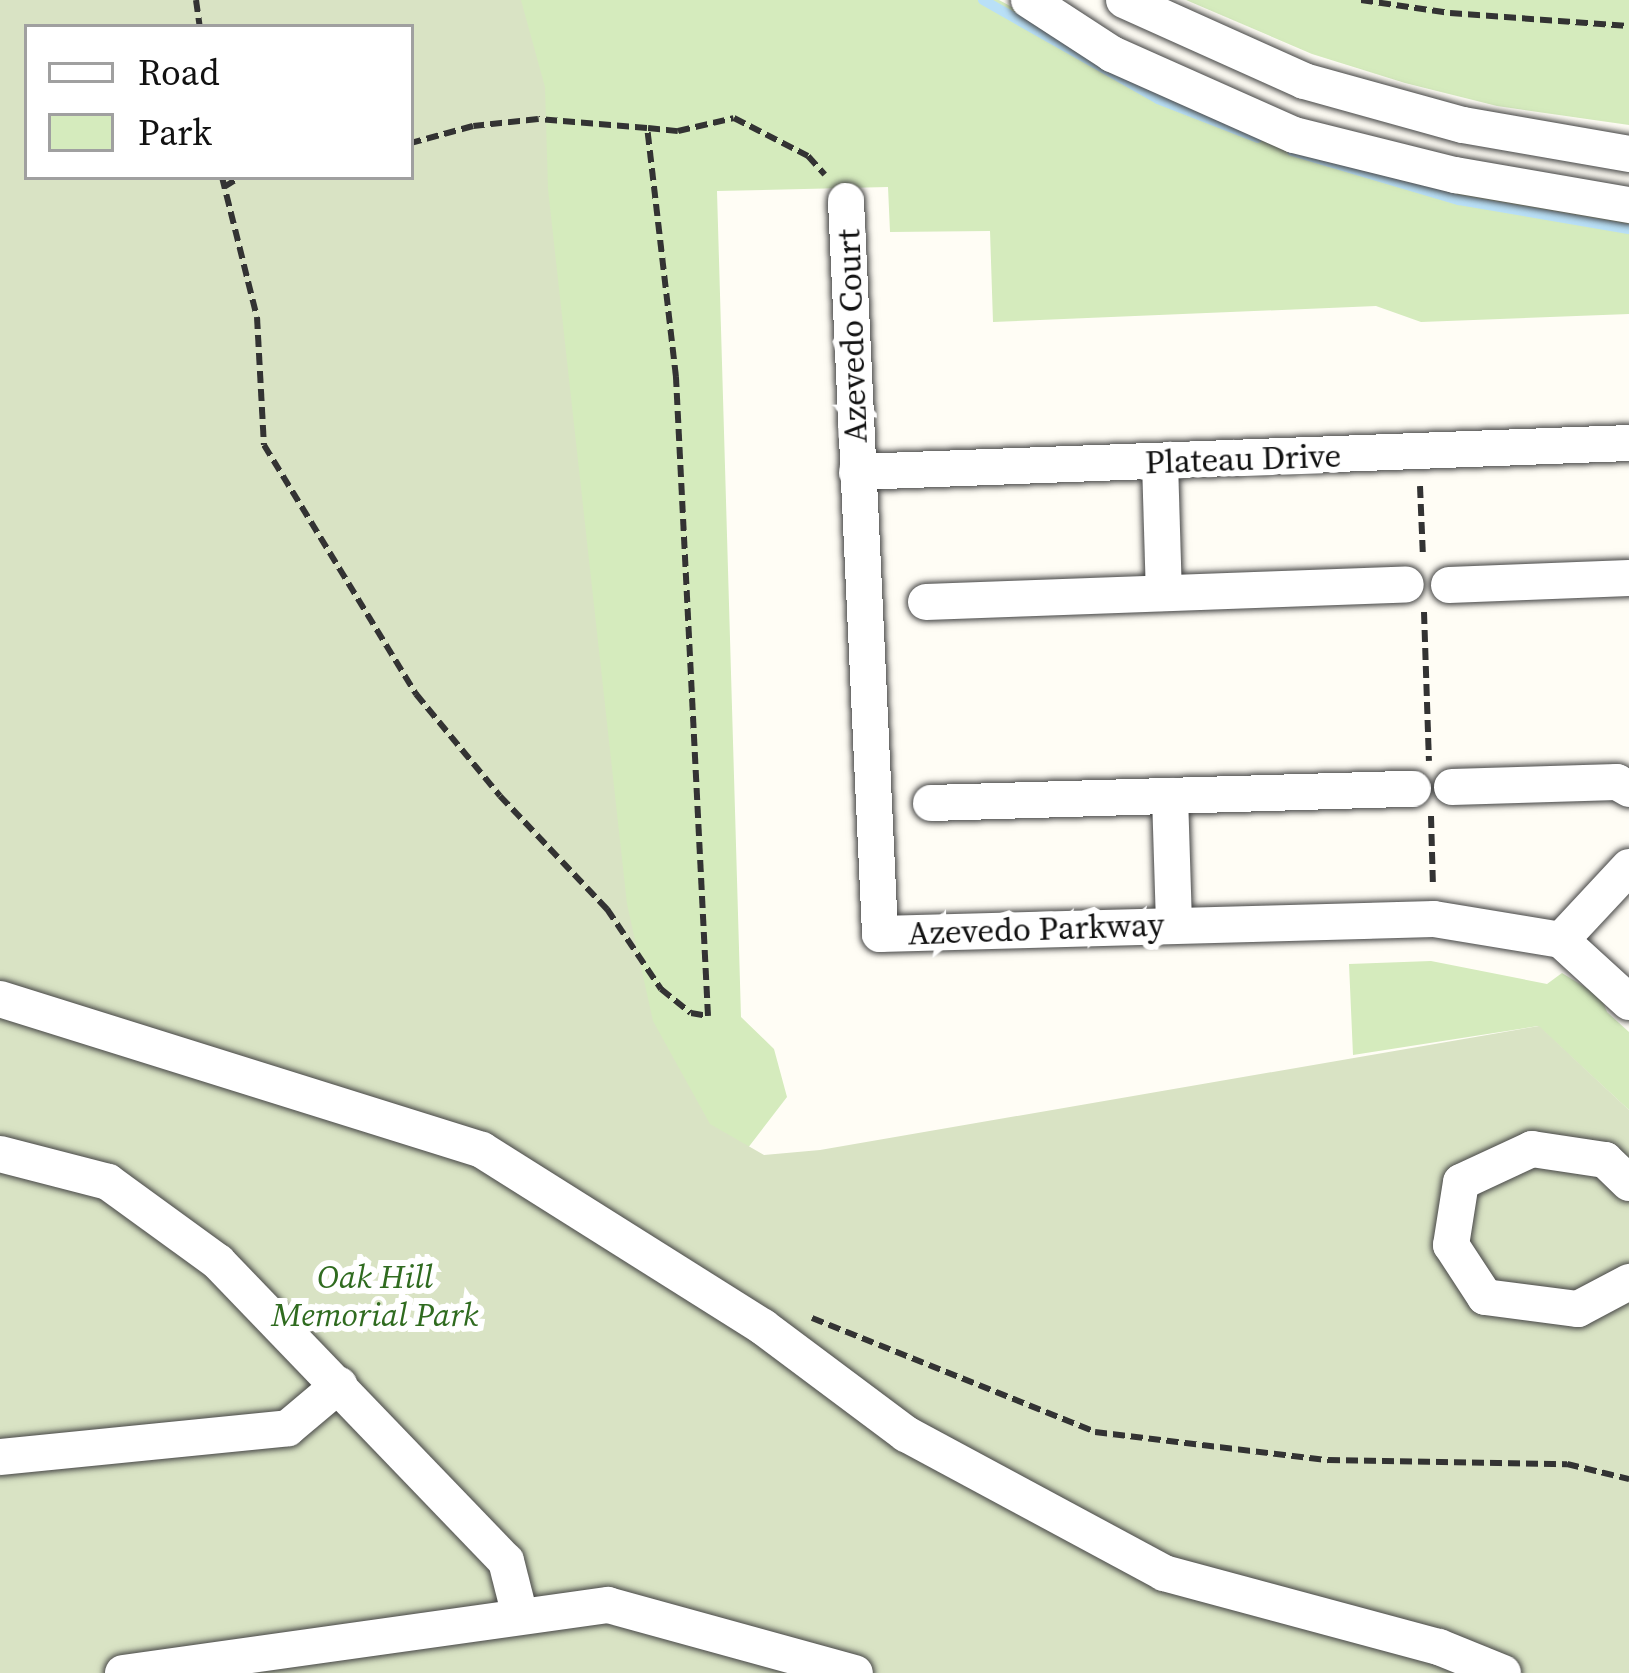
<!DOCTYPE html>
<html>
<head>
<meta charset="utf-8">
<style>
	body { margin:0 }
	#map { position:relative; width:1629px; height:1673px; overflow:hidden; background:#fffdf5; font-family:"Source Serif 4",serif }
	div>[style] { position:absolute }
	[style*='--x'] { left:calc(var(--x)*1px); top:calc(var(--y)*1px); width:calc(var(--w)*1px); rotate:calc(var(--a)*1deg) }
	.green>* { inset:0; background:#d5ebbd }
	.cemetery>* { inset:0; background:#d9e3c4 }
	.stream>* { height:10px; margin:-5px; padding:0 5px; transform-origin:5px; border-radius:5px; background:#b9e0f7 }
	.path>* { height:6px; margin-top:-3px; transform-origin:0; background:repeating-linear-gradient(90deg,#333 0 12px,transparent 0 18px) }
	.roads { filter:drop-shadow(0 0 3px #444) drop-shadow(0 0 3px #444) }
	.minor>* { height:36px; margin:-18px; padding:0 18px; transform-origin:18px; border-radius:18px; background:#fff }
	span { translate:-50% -50%; white-space:nowrap; text-align:center; line-height:1.15; -webkit-text-stroke:12px #fff; paint-order:stroke }
	.street-label { font-size:33px; color:#111 }
	.park-label { font-size:33px; color:#2f6b1f; font-style:italic }
	.legend { position:absolute; left:24px; top:24px; width:390px; height:156px; box-sizing:border-box; background:#fff; border:3px solid #a0a0a0; margin:0; padding:15px 21px; list-style:none; font-size:36px; color:#111 }
	.legend li { display:flex; align-items:center; gap:24px; height:60px }
	.legend b { width:60px; border:3px solid #a0a0a0 }
</style>
</head>
<body>
<div id="map">
	<div class="green">
		<div style="clip-path:polygon(evenodd,0 0,999px 0,1191px 103px,1629px 219px,1629px 314px,1421px 322px,1376px 306px,993px 322px,990px 231px,890px 232px,888px 187px,717px 191px,741px 1017px,774px 1049px,787px 1097px,744px 1153px,0 981px,0 0,27px 27px,411px 27px,411px 177px,27px 177px,27px 27px)"></div>
		<div style="clip-path:polygon(1186px 0,1629px 0,1629px 125px,1497px 106px,1405px 83px,1312px 54px)"></div>
		<div style="clip-path:polygon(1431px 961px,1547px 984px,1562px 973px,1601px 997px,1607px 1012px,1629px 1032px,1629px 1110px,1538px 1026px,1353px 1055px,1349px 964px)"></div>
	</div>
	<div class="cemetery">
		<div style="clip-path:polygon(evenodd,0 0,521px 0,545px 87px,548px 189px,627px 904px,653px 1021px,710px 1124px,764px 1155px,820px 1150px,1539px 1026px,1629px 1110px,1629px 1673px,0 1673px,0 0,27px 27px,411px 27px,411px 177px,27px 177px,27px 27px)"></div>
	</div>
	<div class="stream">
		<div style="--x:983;--y:0;--w:201;--a:29.5"></div>
		<div style="--x:1158;--y:99;--w:107;--a:21.3"></div>
		<div style="--x:1292;--y:151;--w:174;--a:16.4"></div>
		<div style="--x:1459;--y:200;--w:172;--a:9.7"></div>
	</div>
	<div class="path">
		<div style="--x:196;--y:0;--w:27;--a:82"></div>
		<div style="--x:1361;--y:0;--w:90;--a:8.3"></div>
		<div style="--x:1450;--y:13;--w:179;--a:4.2"></div>
		<div style="--x:648;--y:128;--w:30;--a:6"></div>
		<div style="--x:678;--y:131;--w:57;--a:-13.1"></div>
		<div style="--x:734;--y:118;--w:83;--a:27.2"></div>
		<div style="--x:808;--y:156;--w:25;--a:48"></div>
		<div style="--x:222;--y:177;--w:144;--a:76"></div>
		<div style="--x:257;--y:317;--w:128;--a:86.9"></div>
		<div style="--x:264;--y:445;--w:292;--a:58.6"></div>
		<div style="--x:416;--y:694;--w:132;--a:50.5"></div>
		<div style="--x:500;--y:796;--w:156;--a:46.6"></div>
		<div style="--x:607;--y:909;--w:97;--a:56"></div>
		<div style="--x:661;--y:989;--w:38;--a:39"></div>
		<div style="--x:691;--y:1013;--w:17;--a:10"></div>
		<div style="--x:708;--y:1016;--w:640;--a:-92.87"></div>
		<div style="--x:676;--y:377;--w:251;--a:-96.6"></div>
		<div style="--x:647;--y:128;--w:109;--a:-175.3"></div>
		<div style="--x:538;--y:119;--w:65;--a:173.9"></div>
		<div style="--x:473;--y:126;--w:64;--a:164.7"></div>
		<div style="--x:224;--y:187;--w:19;--a:-32"></div>
		<div style="--x:1420;--y:486;--w:71;--a:87.6"></div>
		<div style="--x:1424;--y:612;--w:149;--a:88.1"></div>
		<div style="--x:1431;--y:816;--w:71;--a:88.4"></div>
		<div style="--x:812;--y:1318;--w:305;--a:21.9"></div>
		<div style="--x:1095;--y:1432;--w:235;--a:6.9"></div>
		<div style="--x:1328;--y:1460;--w:239;--a:1"></div>
		<div style="--x:1567;--y:1464;--w:64;--a:13.6"></div>
	</div>
	<div class="roads">
		<div class="minor">
			<div style="--x:1029;--y:0;--w:99;--a:33"></div>
			<div style="--x:1112;--y:54;--w:199;--a:24"></div>
			<div style="--x:1294;--y:135;--w:166;--a:14"></div>
			<div style="--x:1455;--y:175;--w:177;--a:9.8"></div>
			<div style="--x:1124;--y:0;--w:197;--a:24.2"></div>
			<div style="--x:1304;--y:81;--w:165;--a:15.5"></div>
			<div style="--x:1463;--y:125;--w:169;--a:9.9"></div>
			<div style="--x:846;--y:201;--w:734;--a:87.34"></div>
			<div style="--x:880;--y:934;--w:554;--a:-1.55"></div>
			<div style="--x:1434;--y:919;--w:129;--a:9.4"></div>
			<div style="--x:1561;--y:940;--w:92;--a:42.4"></div>
			<div style="--x:1160;--y:462;--w:131;--a:88.3"></div>
			<div style="--x:857;--y:472;--w:773;--a:-2.15"></div>
			<div style="--x:1449;--y:585;--w:180;--a:-2.2"></div>
			<div style="--x:926;--y:602;--w:480;--a:-2.1"></div>
			<div style="--x:1452;--y:787;--w:165;--a:-1.7"></div>
			<div style="--x:1617;--y:782;--w:14;--a:30"></div>
			<div style="--x:1170;--y:796;--w:128;--a:88.2"></div>
			<div style="--x:931;--y:803;--w:482;--a:-1.7"></div>
			<div style="--x:1561;--y:940;--w:100;--a:-47"></div>
			<div style="--x:0;--y:999;--w:505;--a:17.39"></div>
			<div style="--x:482;--y:1150;--w:332;--a:32.2"></div>
			<div style="--x:763;--y:1327;--w:179;--a:36.8"></div>
			<div style="--x:906;--y:1434;--w:293;--a:28.3"></div>
			<div style="--x:1164;--y:1573;--w:285;--a:15.1"></div>
			<div style="--x:1439;--y:1647;--w:69;--a:22.1"></div>
			<div style="--x:0;--y:1154;--w:112;--a:14.5"></div>
			<div style="--x:108;--y:1182;--w:136;--a:36"></div>
			<div style="--x:218;--y:1262;--w:415;--a:46.1"></div>
			<div style="--x:506;--y:1561;--w:57;--a:75.7"></div>
			<div style="--x:1629;--y:1183;--w:33;--a:-136"></div>
			<div style="--x:1605;--y:1160;--w:74;--a:-171.4"></div>
			<div style="--x:1532;--y:1149;--w:78;--a:155.1"></div>
			<div style="--x:1461;--y:1182;--w:64;--a:99"></div>
			<div style="--x:1451;--y:1245;--w:62;--a:56.8"></div>
			<div style="--x:1485;--y:1297;--w:94;--a:7.4"></div>
			<div style="--x:1578;--y:1309;--w:58;--a:-27.9"></div>
			<div style="--x:0;--y:1457;--w:289;--a:-5.7"></div>
			<div style="--x:288;--y:1428;--w:67;--a:-40.1"></div>
			<div style="--x:123;--y:1673;--w:490;--a:-8"></div>
			<div style="--x:608;--y:1605;--w:256;--a:15.4"></div>
		</div>
	</div>
	<div class="street-label">
		<span style="left:852px;top:336px;rotate:-92deg">Azevedo Court</span>
		<span style="left:1243px;top:459px;rotate:-2deg">Plateau Drive</span>
		<span style="left:1036px;top:929px;rotate:-2deg">Azevedo Parkway</span>
	</div>
	<div class="park-label">
		<span style="left:375px;top:1296px">Oak Hill<br>Memorial Park</span>
	</div>
	<ul class="legend">
	<li><b style="height:15px;background:#fff"></b>Road</li>
	<li><b style="height:33px;background:#d5ebbd"></b>Park</li>
	</ul>
</div>
</body>
</html>
